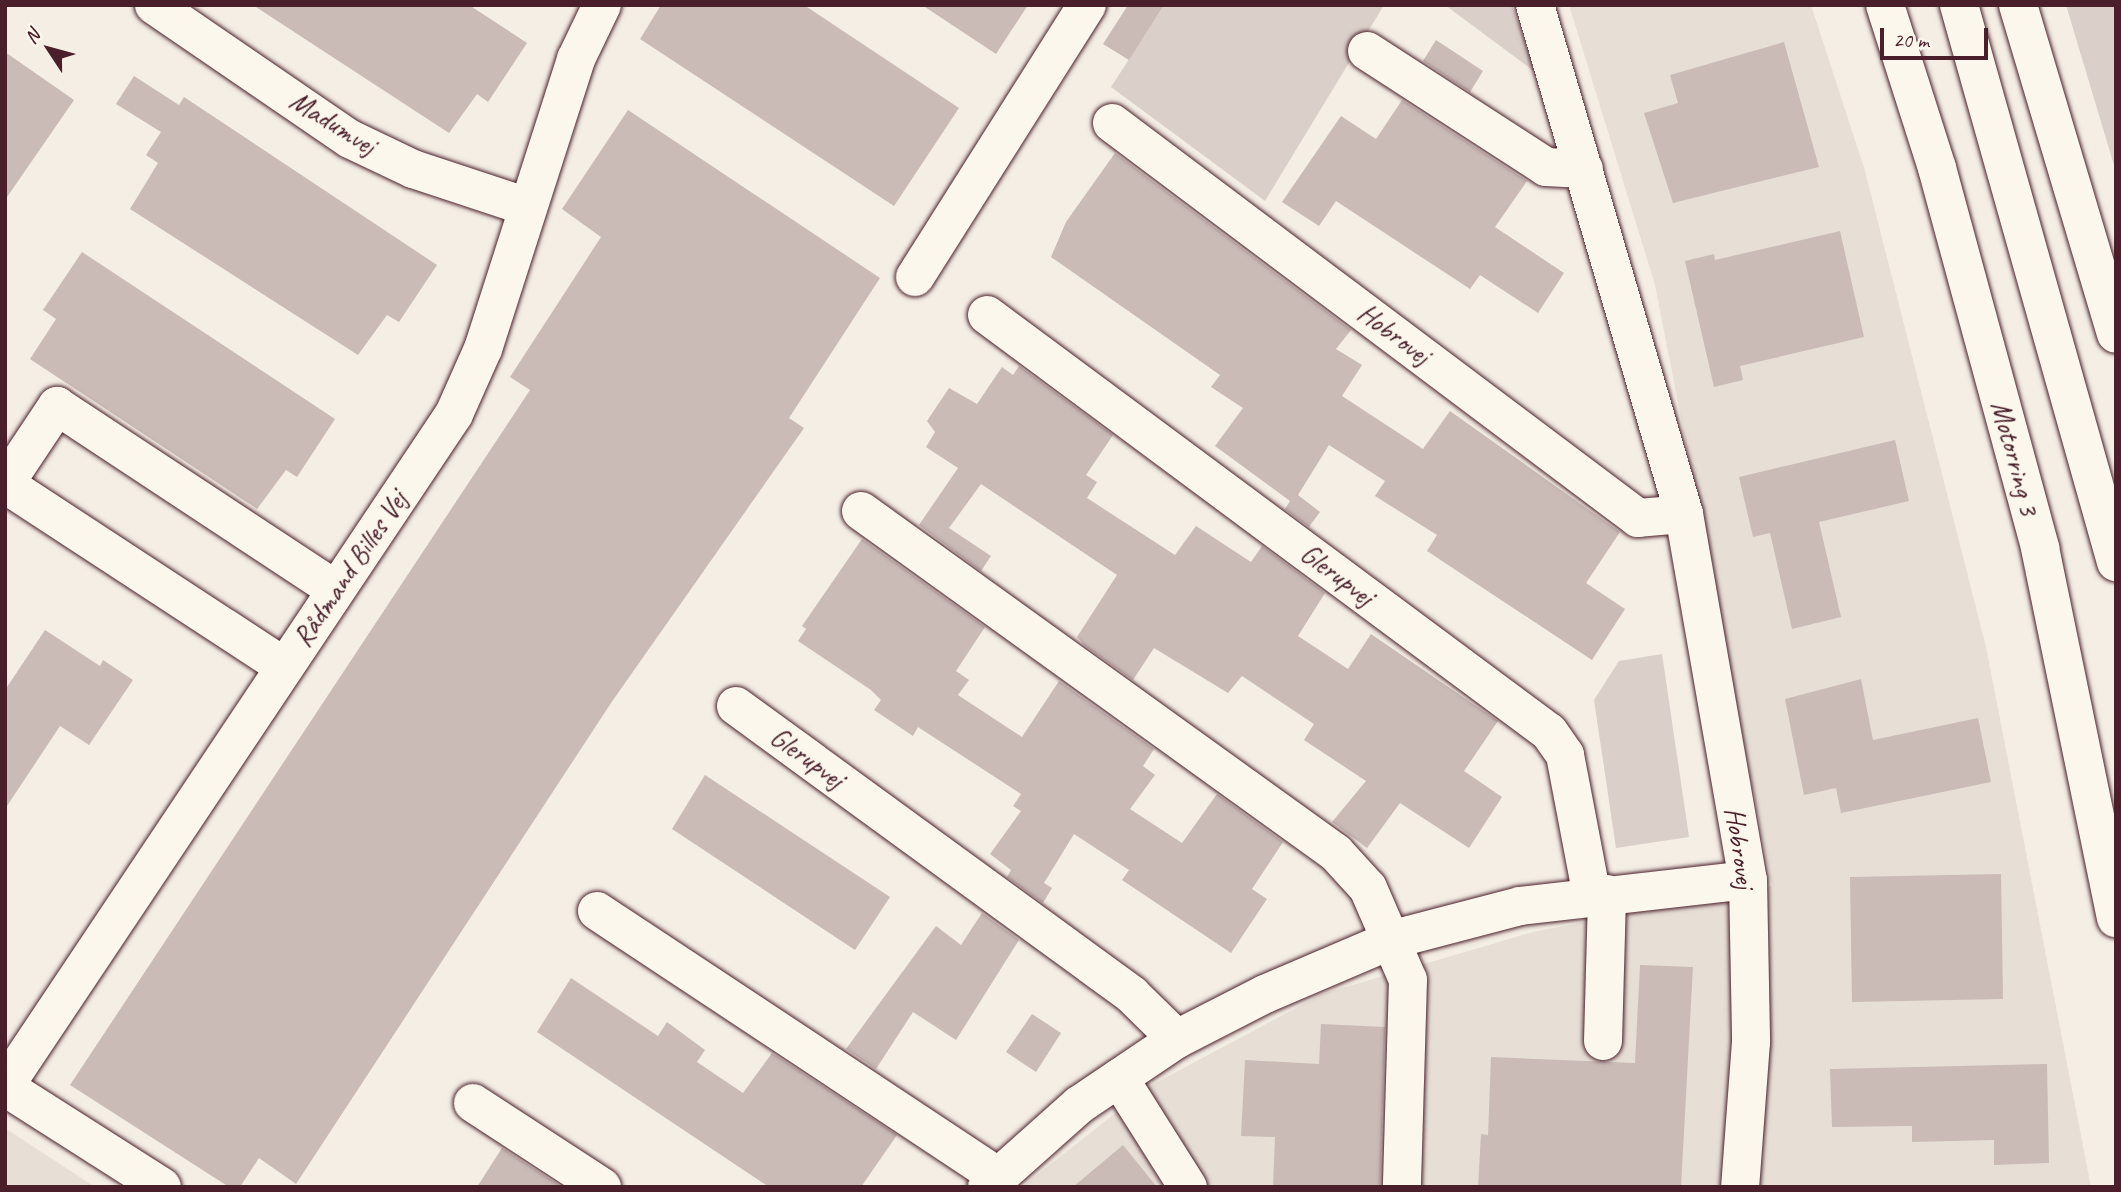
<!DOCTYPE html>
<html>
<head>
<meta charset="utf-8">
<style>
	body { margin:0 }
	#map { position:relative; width:2121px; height:1192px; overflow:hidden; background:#f4eee4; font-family:Caveat,sans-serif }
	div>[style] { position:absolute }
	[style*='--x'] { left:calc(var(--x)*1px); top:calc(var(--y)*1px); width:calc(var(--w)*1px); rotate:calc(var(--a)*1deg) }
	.built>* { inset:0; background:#e7dfd6 }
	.green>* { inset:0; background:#dbd0c9 }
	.building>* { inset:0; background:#cabbb6 }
	.roads { filter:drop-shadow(0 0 2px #4a1f2b) drop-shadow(0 0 2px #4a1f2b) }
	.minor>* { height:38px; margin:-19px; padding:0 19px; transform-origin:19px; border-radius:19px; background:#fbf7ec }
	.highway>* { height:38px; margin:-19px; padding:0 19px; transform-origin:19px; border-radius:19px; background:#fbf7ec }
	span { translate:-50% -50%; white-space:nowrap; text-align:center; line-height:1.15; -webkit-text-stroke:5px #fbf7ec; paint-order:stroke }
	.street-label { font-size:28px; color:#4a1f2b }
	.frame { position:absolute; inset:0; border:7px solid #4a1f2b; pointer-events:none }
	.north { position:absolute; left:14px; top:14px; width:70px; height:70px; -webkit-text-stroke:5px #fbf7ec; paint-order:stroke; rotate:306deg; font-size:19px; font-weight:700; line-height:28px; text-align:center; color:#4a1f2b }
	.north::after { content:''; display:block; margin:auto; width:24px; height:32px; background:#4a1f2b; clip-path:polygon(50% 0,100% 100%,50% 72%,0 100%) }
	.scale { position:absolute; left:1880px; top:28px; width:108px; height:32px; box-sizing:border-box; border:4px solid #4a1f2b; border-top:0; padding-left:9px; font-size:21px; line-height:24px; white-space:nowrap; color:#4a1f2b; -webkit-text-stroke:5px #fbf7ec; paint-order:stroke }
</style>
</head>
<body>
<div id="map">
	<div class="built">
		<div style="clip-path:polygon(1569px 5px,1811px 5px,1865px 171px,1986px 647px,2091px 1187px,1022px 1187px,1148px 1087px,1322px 994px,1533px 932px,1772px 886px,1655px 285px)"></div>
		<div style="clip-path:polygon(5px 1128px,95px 1187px,5px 1187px)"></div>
	</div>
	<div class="green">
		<div style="clip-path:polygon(1164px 5px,1384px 5px,1265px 201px,1111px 87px)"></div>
		<div style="clip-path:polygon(1445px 5px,1512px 5px,1535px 72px)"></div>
		<div style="clip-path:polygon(2066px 5px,2116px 5px,2116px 172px)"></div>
		<div style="clip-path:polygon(1662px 654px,1689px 837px,1616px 848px,1594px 700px,1619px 661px)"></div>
	</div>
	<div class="building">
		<div style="clip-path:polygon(253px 5px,469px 5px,527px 43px,488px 102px,477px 94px,449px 133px)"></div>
		<div style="clip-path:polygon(661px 5px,804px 5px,959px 108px,894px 206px,640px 39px)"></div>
		<div style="clip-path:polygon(922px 5px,1028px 5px,996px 54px)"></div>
		<div style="clip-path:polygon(1128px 5px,1164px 5px,1129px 60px,1103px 44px)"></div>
		<div style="clip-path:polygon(1436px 40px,1483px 71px,1470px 92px,1423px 61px)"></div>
		<div style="clip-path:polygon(1784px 42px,1819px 167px,1673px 203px,1644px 113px,1678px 103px,1670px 75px)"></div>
		<div style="clip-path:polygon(5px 52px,74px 100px,5px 200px)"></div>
		<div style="clip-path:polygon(134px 76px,179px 105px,184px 97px,437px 265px,399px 322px,387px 315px,358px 355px,130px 209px,158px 163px,146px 155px,161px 132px,116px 104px)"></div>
		<div style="clip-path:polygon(1402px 100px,1527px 181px,1495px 227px,1564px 273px,1538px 313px,1480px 275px,1470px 289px,1336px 201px,1319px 226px,1282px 202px,1341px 116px,1376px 139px)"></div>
		<div style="clip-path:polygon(628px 110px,880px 278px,789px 418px,804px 428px,611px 703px,296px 1184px,259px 1158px,240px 1187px,229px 1187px,70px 1085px,530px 390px,510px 377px,601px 237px,562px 209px)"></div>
		<div style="clip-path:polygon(1115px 153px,1351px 330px,1336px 349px,1362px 365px,1342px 396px,1423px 449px,1450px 411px,1620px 532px,1586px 583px,1625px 609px,1592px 660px,1427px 551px,1437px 535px,1375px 496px,1385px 481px,1329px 445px,1298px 495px,1320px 512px,1309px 527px,1285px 509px,1290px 501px,1215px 446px,1243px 408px,1211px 387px,1220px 375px,1051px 257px,1066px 222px)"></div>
		<div style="clip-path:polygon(1840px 231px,1864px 337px,1740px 366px,1743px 380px,1714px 387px,1685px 261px,1714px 254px,1715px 260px)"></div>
		<div style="clip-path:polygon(82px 252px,335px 419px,297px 477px,286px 470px,257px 509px,30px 359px,56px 319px,43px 310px)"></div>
		<div style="clip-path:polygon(1019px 366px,1113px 435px,1086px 475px,1097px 482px,1087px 498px,1175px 555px,1196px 526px,1251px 562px,1262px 546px,1325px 593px,1298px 636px,1348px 669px,1371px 634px,1498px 721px,1464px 771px,1502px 797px,1469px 848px,1400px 803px,1367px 848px,1332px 822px,1366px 781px,1304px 740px,1314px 724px,1242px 676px,1228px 693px,1154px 648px,1133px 680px,1084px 645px,1077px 637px,1117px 575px,981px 484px,949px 528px,991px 556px,981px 571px,919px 525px,958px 468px,926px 447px,935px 432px,927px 421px,949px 388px,977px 404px,1002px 367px,1013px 375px)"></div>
		<div style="clip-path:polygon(1895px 440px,1909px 501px,1819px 522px,1841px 617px,1792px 629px,1770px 533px,1753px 537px,1739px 477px)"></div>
		<div style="clip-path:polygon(862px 539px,985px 627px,956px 671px,969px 680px,958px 695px,1022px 737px,1059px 681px,1154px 749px,1143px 766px,1155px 775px,1130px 809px,1182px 843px,1217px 794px,1283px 842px,1252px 889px,1267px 899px,1231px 953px,1122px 880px,1129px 870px,1074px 834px,1044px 883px,1052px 888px,1043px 903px,1007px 877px,1011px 870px,990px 854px,1021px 811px,1013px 806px,1021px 794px,918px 727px,913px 736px,874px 710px,881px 700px,871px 690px,798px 641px,806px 629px,802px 626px)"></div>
		<div style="clip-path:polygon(45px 630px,100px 666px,103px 660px,133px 680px,89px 745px,60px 726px,5px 809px,5px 690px)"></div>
		<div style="clip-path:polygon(1861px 679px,1873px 740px,1978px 718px,1991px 782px,1841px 813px,1836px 788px,1804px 795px,1785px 699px)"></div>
		<div style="clip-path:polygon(705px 775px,890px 897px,855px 950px,672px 829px)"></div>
		<div style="clip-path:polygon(2001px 874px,2003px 999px,1852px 1002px,1850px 877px)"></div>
		<div style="clip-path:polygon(982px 913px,1019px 940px,956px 1040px,913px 1012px,876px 1069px,846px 1049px,936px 926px,961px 945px)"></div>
		<div style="clip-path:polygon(1640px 965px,1693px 967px,1681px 1187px,1478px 1187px,1481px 1134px,1488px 1135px,1491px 1057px,1635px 1063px)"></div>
		<div style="clip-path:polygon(571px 978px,658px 1036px,667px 1022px,705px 1050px,697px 1062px,743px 1093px,772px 1053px,897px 1135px,861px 1187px,769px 1187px,537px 1032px)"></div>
		<div style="clip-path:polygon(1032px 1014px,1061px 1033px,1036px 1072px,1006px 1052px)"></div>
		<div style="clip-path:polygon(1321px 1024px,1385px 1027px,1380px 1187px,1273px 1187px,1275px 1137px,1241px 1136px,1245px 1060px,1319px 1064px)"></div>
		<div style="clip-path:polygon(2047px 1064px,2049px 1163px,1994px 1165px,1994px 1140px,1912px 1142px,1912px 1126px,1832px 1127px,1830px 1069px)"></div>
		<div style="clip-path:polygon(1123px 1145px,1157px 1187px,1073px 1187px)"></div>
		<div style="clip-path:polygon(502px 1148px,562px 1187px,477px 1187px)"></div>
	</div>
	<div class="roads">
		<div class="minor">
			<div style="--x:154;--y:5;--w:237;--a:34.4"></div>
			<div style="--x:350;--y:139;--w:70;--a:25.5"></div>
			<div style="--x:413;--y:169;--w:121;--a:18.3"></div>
			<div style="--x:1535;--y:5;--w:530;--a:73.68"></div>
			<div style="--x:1684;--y:514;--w:372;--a:80.1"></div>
			<div style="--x:1748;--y:880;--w:162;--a:88.9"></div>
			<div style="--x:1751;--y:1042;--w:145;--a:94.3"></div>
			<div style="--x:1367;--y:51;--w:213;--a:32.9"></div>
			<div style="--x:1546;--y:167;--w:38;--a:3"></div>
			<div style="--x:1112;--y:123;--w:658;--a:36.9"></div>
			<div style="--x:1638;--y:518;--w:46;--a:-5"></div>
			<div style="--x:915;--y:277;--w:322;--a:-57.7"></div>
			<div style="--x:987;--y:315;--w:700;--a:36.58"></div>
			<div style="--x:1549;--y:732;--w:28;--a:55"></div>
			<div style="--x:1565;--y:755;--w:144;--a:79.2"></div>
			<div style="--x:5;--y:484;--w:94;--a:-56.3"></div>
			<div style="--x:57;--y:406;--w:334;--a:33.4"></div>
			<div style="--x:5;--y:484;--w:334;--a:33.2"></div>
			<div style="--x:861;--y:511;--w:585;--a:35.75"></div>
			<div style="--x:1336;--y:853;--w:47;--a:47.6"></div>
			<div style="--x:1368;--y:888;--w:100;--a:66.5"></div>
			<div style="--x:1408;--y:980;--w:207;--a:91.7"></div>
			<div style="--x:736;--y:706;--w:490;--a:36.1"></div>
			<div style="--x:1132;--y:995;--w:63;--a:44.4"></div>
			<div style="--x:597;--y:911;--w:481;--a:33.5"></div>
			<div style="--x:1603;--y:1041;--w:147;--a:-88.4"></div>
			<div style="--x:1119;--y:1078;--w:129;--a:57.7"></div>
			<div style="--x:5;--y:1086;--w:808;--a:-56.25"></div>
			<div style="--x:454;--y:414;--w:71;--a:-66"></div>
			<div style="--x:483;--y:349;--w:305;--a:-72.2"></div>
			<div style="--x:576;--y:59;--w:60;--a:-64.3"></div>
			<div style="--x:5;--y:1087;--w:186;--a:32.5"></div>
			<div style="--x:473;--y:1103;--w:154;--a:33.1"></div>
			<div style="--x:987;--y:1187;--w:123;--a:-41.7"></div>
			<div style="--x:1079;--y:1105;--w:118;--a:-34"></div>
			<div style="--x:1177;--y:1039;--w:99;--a:-27.1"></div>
			<div style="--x:1265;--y:994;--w:140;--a:-23.1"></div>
			<div style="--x:1394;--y:939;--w:130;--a:-14.7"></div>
			<div style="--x:1520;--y:906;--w:229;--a:-6.5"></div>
		</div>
		<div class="highway">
			<div style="--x:1885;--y:5;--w:171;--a:72.3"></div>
			<div style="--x:1937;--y:168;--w:394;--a:74.8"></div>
			<div style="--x:2040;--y:548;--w:378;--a:78.4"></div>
			<div style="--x:1959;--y:5;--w:579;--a:74.26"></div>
			<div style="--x:2018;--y:5;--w:343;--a:73.4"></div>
		</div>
	</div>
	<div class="street-label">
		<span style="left:333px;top:123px;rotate:32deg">Madumvej</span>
		<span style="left:1394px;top:334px;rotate:37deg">Hobrovej</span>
		<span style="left:2015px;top:458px;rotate:75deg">Motorring 3</span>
		<span style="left:350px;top:569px;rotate:-56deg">Rådmand Billes Vej</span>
		<span style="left:1337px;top:575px;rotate:37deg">Glerupvej</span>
		<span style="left:807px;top:758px;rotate:36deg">Glerupvej</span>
		<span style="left:1740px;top:848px;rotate:82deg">Hobrovej</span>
	</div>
	<div class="frame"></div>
	<div class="north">N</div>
	<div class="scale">20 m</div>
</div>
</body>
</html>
